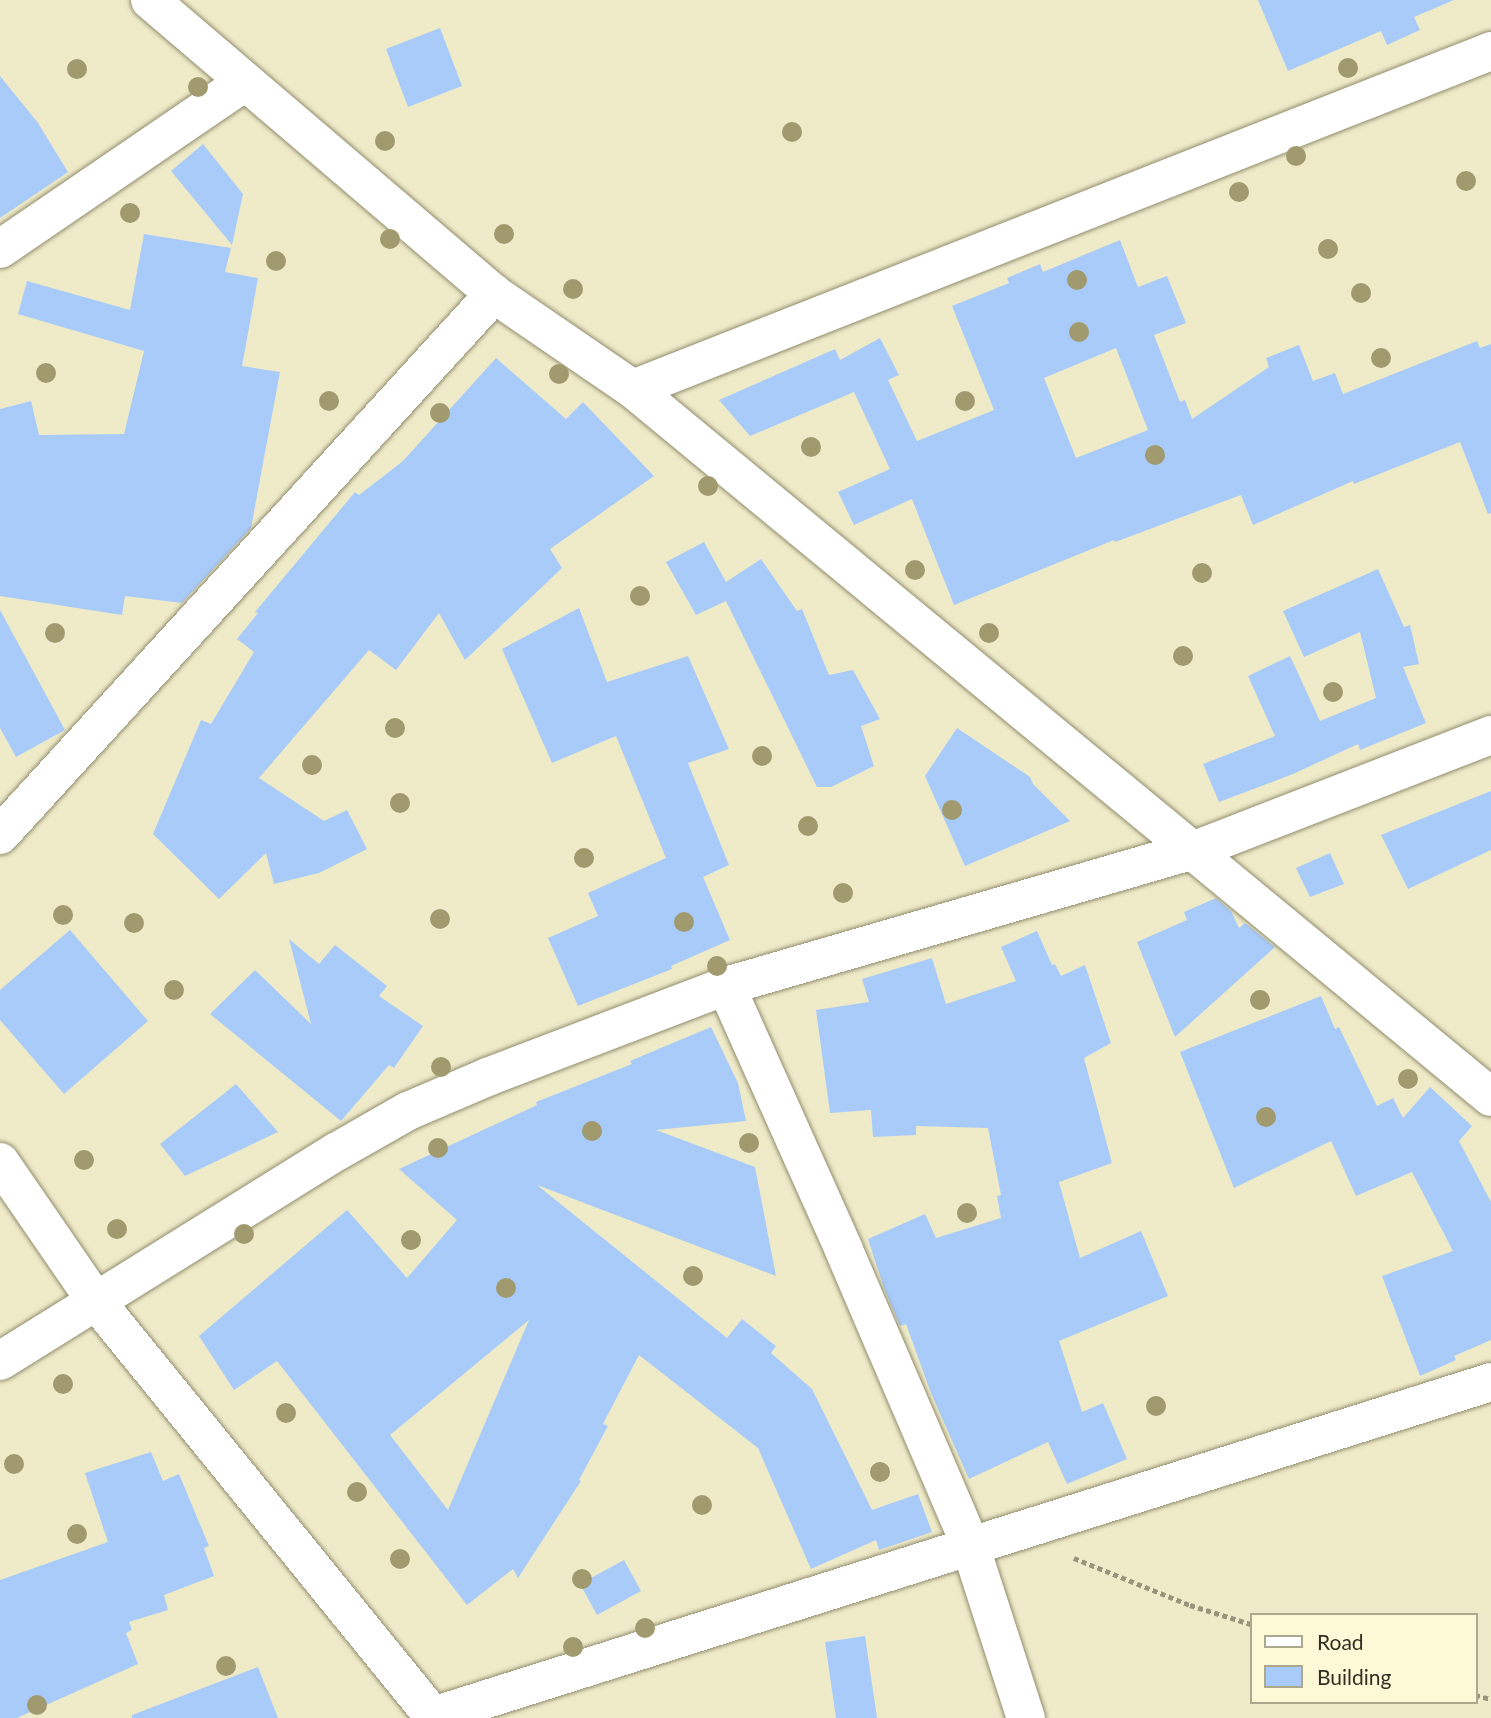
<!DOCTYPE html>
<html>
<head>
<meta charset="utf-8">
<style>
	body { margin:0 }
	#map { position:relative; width:1491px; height:1718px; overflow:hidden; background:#efebc9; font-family:Lato,sans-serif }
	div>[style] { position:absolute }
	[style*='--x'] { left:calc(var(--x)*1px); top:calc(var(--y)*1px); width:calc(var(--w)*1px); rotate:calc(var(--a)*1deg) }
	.building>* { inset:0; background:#a9cbf9 }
	.path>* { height:4.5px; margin-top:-2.25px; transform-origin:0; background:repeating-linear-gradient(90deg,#98957d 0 5px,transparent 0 8.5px) }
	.roads { filter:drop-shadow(0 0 2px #918c6e) drop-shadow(0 0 2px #918c6e) }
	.minor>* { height:38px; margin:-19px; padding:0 19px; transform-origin:19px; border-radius:19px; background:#fff }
	.trees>* { width:20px; height:20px; margin:-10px; border-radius:50%; background:#a19a6e }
	span { translate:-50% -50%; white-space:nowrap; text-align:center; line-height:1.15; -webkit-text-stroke:5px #fdf8d6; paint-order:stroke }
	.legend { position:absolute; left:1250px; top:1613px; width:228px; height:91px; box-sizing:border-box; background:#fdf8d6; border:2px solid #aca88e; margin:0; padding:9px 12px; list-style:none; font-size:21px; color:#323023 }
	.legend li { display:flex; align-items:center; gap:14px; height:35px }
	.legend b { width:35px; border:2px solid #aca88e }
</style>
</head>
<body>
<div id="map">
	<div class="building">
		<div style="clip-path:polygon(1258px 0,1454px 0,1414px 17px,1420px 30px,1387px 45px,1381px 31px,1288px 71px)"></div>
		<div style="clip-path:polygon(440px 28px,462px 86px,408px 107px,386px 49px)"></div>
		<div style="clip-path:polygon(0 76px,38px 123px,68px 172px,0 218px)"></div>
		<div style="clip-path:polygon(203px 144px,243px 194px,232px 245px,171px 171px)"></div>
		<div style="clip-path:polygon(144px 234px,231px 248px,225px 272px,258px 278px,242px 366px,280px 372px,251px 528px,182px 603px,125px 596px,122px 615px,0 596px,0 409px,31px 401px,39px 435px,124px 434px,144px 351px,18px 314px,27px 281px,130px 310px)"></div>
		<div style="clip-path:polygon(evenodd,1120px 240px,1138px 287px,1167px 276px,1186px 323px,1154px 335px,1180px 402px,1185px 400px,1192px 419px,1269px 367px,1266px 358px,1299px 345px,1313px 381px,1335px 373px,1343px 394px,1477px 341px,1480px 348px,1491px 344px,1491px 513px,1488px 514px,1460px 442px,1354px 484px,1353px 481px,1253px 525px,1241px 495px,1115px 542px,1114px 540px,954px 605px,912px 499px,854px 525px,838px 492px,890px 469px,854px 392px,750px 436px,719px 400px,835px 349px,840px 360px,880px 338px,899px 375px,888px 380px,917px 441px,994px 410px,952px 306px,1009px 283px,1007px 278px,1040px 264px,1043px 272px,1120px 240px,1116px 348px,1148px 430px,1076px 458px,1044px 378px,1116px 348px)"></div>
		<div style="clip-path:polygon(496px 358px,566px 419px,583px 402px,654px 476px,550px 549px,562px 568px,465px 660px,439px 613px,396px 670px,369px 650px,259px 778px,324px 821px,347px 810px,367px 849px,319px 873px,274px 884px,266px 853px,219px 899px,153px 834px,201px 720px,211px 724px,254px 652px,237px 639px,258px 613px,255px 612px,355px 492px,359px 495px,403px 461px)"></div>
		<div style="clip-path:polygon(704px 542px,726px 582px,761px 559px,797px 611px,802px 609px,829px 675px,853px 670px,880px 719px,861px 726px,874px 766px,831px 787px,817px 787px,726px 601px,696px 615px,666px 562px)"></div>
		<div style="clip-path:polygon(1378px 569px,1404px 627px,1410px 625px,1419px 664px,1403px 667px,1426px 723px,1360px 750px,1358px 744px,1293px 774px,1219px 802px,1203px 764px,1275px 736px,1248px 676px,1290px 656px,1320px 721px,1376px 698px,1360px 632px,1304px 657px,1283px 611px)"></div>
		<div style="clip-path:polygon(579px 608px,607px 682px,688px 656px,729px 749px,688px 763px,729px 865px,703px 877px,730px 940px,671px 966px,672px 969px,578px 1006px,548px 938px,598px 916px,588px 893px,666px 858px,616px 736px,552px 763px,502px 649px)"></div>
		<div style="clip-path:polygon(0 610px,65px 730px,16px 757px,0 728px)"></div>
		<div style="clip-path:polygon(957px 728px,1030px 777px,1033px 784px,1070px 821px,965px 866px,925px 776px)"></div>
		<div style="clip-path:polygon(1491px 791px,1491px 850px,1408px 889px,1381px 835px)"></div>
		<div style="clip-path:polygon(1330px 853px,1344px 884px,1310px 897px,1296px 868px)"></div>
		<div style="clip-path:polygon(1216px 898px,1231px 911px,1239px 928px,1245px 923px,1275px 947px,1175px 1037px,1137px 942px,1187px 920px,1184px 912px)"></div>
		<div style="clip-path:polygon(70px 930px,148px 1021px,64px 1094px,0 1020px,0 990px)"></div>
		<div style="clip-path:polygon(1037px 931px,1052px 965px,1055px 964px,1061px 976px,1085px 965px,1111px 1043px,1084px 1058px,1112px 1163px,1059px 1182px,1080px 1258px,1141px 1231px,1168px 1296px,1059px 1341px,1082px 1412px,1103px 1403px,1127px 1459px,1067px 1484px,1048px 1442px,969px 1479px,931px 1393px,906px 1324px,900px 1326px,885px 1291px,868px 1239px,925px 1214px,936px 1238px,1001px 1218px,997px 1196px,1001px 1195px,988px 1128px,916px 1126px,916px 1135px,873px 1137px,871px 1110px,830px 1113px,816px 1010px,869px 1002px,862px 979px,932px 958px,946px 1004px,1016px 981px,1001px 947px)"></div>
		<div style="clip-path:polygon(289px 939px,319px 964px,335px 945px,387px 986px,379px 996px,423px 1026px,394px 1068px,389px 1065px,341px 1121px,210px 1014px,255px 970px,311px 1024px)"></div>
		<div style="clip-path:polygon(1321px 996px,1335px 1029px,1339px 1027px,1377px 1106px,1393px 1098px,1403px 1118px,1430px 1087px,1472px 1126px,1459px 1141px,1491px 1202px,1491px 1340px,1454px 1356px,1456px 1360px,1420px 1376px,1382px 1276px,1453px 1251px,1412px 1172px,1356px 1196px,1331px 1141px,1234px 1188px,1180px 1052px)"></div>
		<div style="clip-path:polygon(evenodd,711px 1027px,738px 1083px,746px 1121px,656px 1130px,755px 1167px,776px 1276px,537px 1185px,727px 1338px,742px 1319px,776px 1346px,771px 1353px,812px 1389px,872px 1510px,918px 1494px,932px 1532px,879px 1550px,876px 1540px,811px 1569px,758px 1448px,639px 1355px,603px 1424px,608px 1426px,579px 1480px,581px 1481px,518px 1578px,513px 1569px,467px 1605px,277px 1361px,234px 1390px,199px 1336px,347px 1210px,407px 1278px,457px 1220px,399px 1169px,537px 1105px,536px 1102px,632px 1064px,630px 1061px,711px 1027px,529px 1320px,448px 1510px,390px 1435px,529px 1320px)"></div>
		<div style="clip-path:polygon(236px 1084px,278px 1132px,185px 1176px,160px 1144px)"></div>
		<div style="clip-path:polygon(151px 1452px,163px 1481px,179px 1474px,209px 1546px,204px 1548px,214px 1576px,164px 1595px,168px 1610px,129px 1622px,132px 1630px,126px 1633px,138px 1664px,17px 1718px,0 1718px,0 1580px,108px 1542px,85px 1473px)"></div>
		<div style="clip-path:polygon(624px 1560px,641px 1591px,597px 1615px,580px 1584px)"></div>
		<div style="clip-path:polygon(865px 1636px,877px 1718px,836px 1718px,825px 1642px)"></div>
		<div style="clip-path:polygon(258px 1667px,278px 1718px,132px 1718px,132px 1715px)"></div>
	</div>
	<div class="path">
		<div style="--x:1074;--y:1558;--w:125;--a:22.1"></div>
		<div style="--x:1190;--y:1605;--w:64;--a:17.3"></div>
		<div style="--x:1475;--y:1695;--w:16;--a:14"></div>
	</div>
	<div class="roads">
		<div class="minor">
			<div style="--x:150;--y:0;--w:453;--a:40.5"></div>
			<div style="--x:494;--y:294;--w:168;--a:34.4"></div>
			<div style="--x:633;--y:389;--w:1112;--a:39.53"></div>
			<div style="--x:0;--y:249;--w:297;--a:-34.3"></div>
			<div style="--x:633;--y:389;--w:922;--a:-21.5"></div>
			<div style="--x:0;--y:835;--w:733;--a:-47.6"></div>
			<div style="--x:726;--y:986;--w:287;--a:65.9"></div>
			<div style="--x:843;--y:1248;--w:323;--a:66.8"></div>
			<div style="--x:970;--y:1545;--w:182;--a:72.1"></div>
			<div style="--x:0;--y:1162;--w:168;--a:55.5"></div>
			<div style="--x:95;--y:1300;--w:536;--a:50.91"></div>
			<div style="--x:433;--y:1716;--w:1109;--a:-17.52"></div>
			<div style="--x:0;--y:1361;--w:396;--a:-31.9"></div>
			<div style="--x:336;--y:1152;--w:83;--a:-29.7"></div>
			<div style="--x:408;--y:1111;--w:89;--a:-23.1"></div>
			<div style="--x:490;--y:1076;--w:253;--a:-20.9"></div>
			<div style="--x:726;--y:986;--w:485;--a:-16.2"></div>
			<div style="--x:1192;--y:851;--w:321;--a:-21.2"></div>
		</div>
	</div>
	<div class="trees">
		<div style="left:1348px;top:68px"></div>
		<div style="left:77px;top:69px"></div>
		<div style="left:198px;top:87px"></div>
		<div style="left:792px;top:132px"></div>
		<div style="left:385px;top:141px"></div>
		<div style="left:1296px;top:156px"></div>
		<div style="left:1466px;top:181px"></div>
		<div style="left:1239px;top:192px"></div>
		<div style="left:130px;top:213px"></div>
		<div style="left:504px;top:234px"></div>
		<div style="left:390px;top:239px"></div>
		<div style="left:1328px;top:249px"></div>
		<div style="left:276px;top:261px"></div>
		<div style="left:1077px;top:280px"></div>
		<div style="left:573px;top:289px"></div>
		<div style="left:1361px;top:293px"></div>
		<div style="left:1079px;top:332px"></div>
		<div style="left:1381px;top:358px"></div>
		<div style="left:46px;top:373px"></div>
		<div style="left:559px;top:374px"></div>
		<div style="left:329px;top:401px"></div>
		<div style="left:965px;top:401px"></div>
		<div style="left:440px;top:413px"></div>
		<div style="left:811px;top:447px"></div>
		<div style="left:1155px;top:455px"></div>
		<div style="left:708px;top:486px"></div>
		<div style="left:915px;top:570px"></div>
		<div style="left:1202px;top:573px"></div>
		<div style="left:640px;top:596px"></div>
		<div style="left:55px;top:633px"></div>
		<div style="left:989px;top:633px"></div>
		<div style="left:1183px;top:656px"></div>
		<div style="left:1333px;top:692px"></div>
		<div style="left:395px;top:728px"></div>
		<div style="left:762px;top:756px"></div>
		<div style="left:312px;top:765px"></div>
		<div style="left:400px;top:803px"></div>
		<div style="left:952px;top:810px"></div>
		<div style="left:808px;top:826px"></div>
		<div style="left:584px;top:858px"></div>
		<div style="left:843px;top:893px"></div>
		<div style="left:63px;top:915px"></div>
		<div style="left:440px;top:919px"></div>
		<div style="left:684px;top:922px"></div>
		<div style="left:134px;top:923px"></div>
		<div style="left:717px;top:966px"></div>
		<div style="left:174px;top:990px"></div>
		<div style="left:1260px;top:1000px"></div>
		<div style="left:441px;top:1067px"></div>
		<div style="left:1408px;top:1079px"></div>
		<div style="left:1266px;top:1117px"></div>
		<div style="left:592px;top:1131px"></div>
		<div style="left:749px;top:1143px"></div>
		<div style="left:438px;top:1148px"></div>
		<div style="left:84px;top:1160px"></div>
		<div style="left:967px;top:1213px"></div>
		<div style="left:117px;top:1229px"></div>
		<div style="left:244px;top:1234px"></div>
		<div style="left:411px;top:1240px"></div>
		<div style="left:693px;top:1276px"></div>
		<div style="left:506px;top:1288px"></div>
		<div style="left:63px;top:1384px"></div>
		<div style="left:1156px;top:1406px"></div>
		<div style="left:286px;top:1413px"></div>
		<div style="left:14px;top:1464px"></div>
		<div style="left:880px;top:1472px"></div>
		<div style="left:357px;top:1492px"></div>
		<div style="left:702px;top:1505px"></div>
		<div style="left:77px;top:1534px"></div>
		<div style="left:400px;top:1559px"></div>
		<div style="left:582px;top:1579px"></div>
		<div style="left:645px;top:1628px"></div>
		<div style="left:573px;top:1647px"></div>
		<div style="left:226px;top:1666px"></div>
		<div style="left:37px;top:1705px"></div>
	</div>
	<ul class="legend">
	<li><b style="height:9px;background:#fff"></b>Road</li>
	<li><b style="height:19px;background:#a9cbf9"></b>Building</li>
	</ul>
</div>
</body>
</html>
